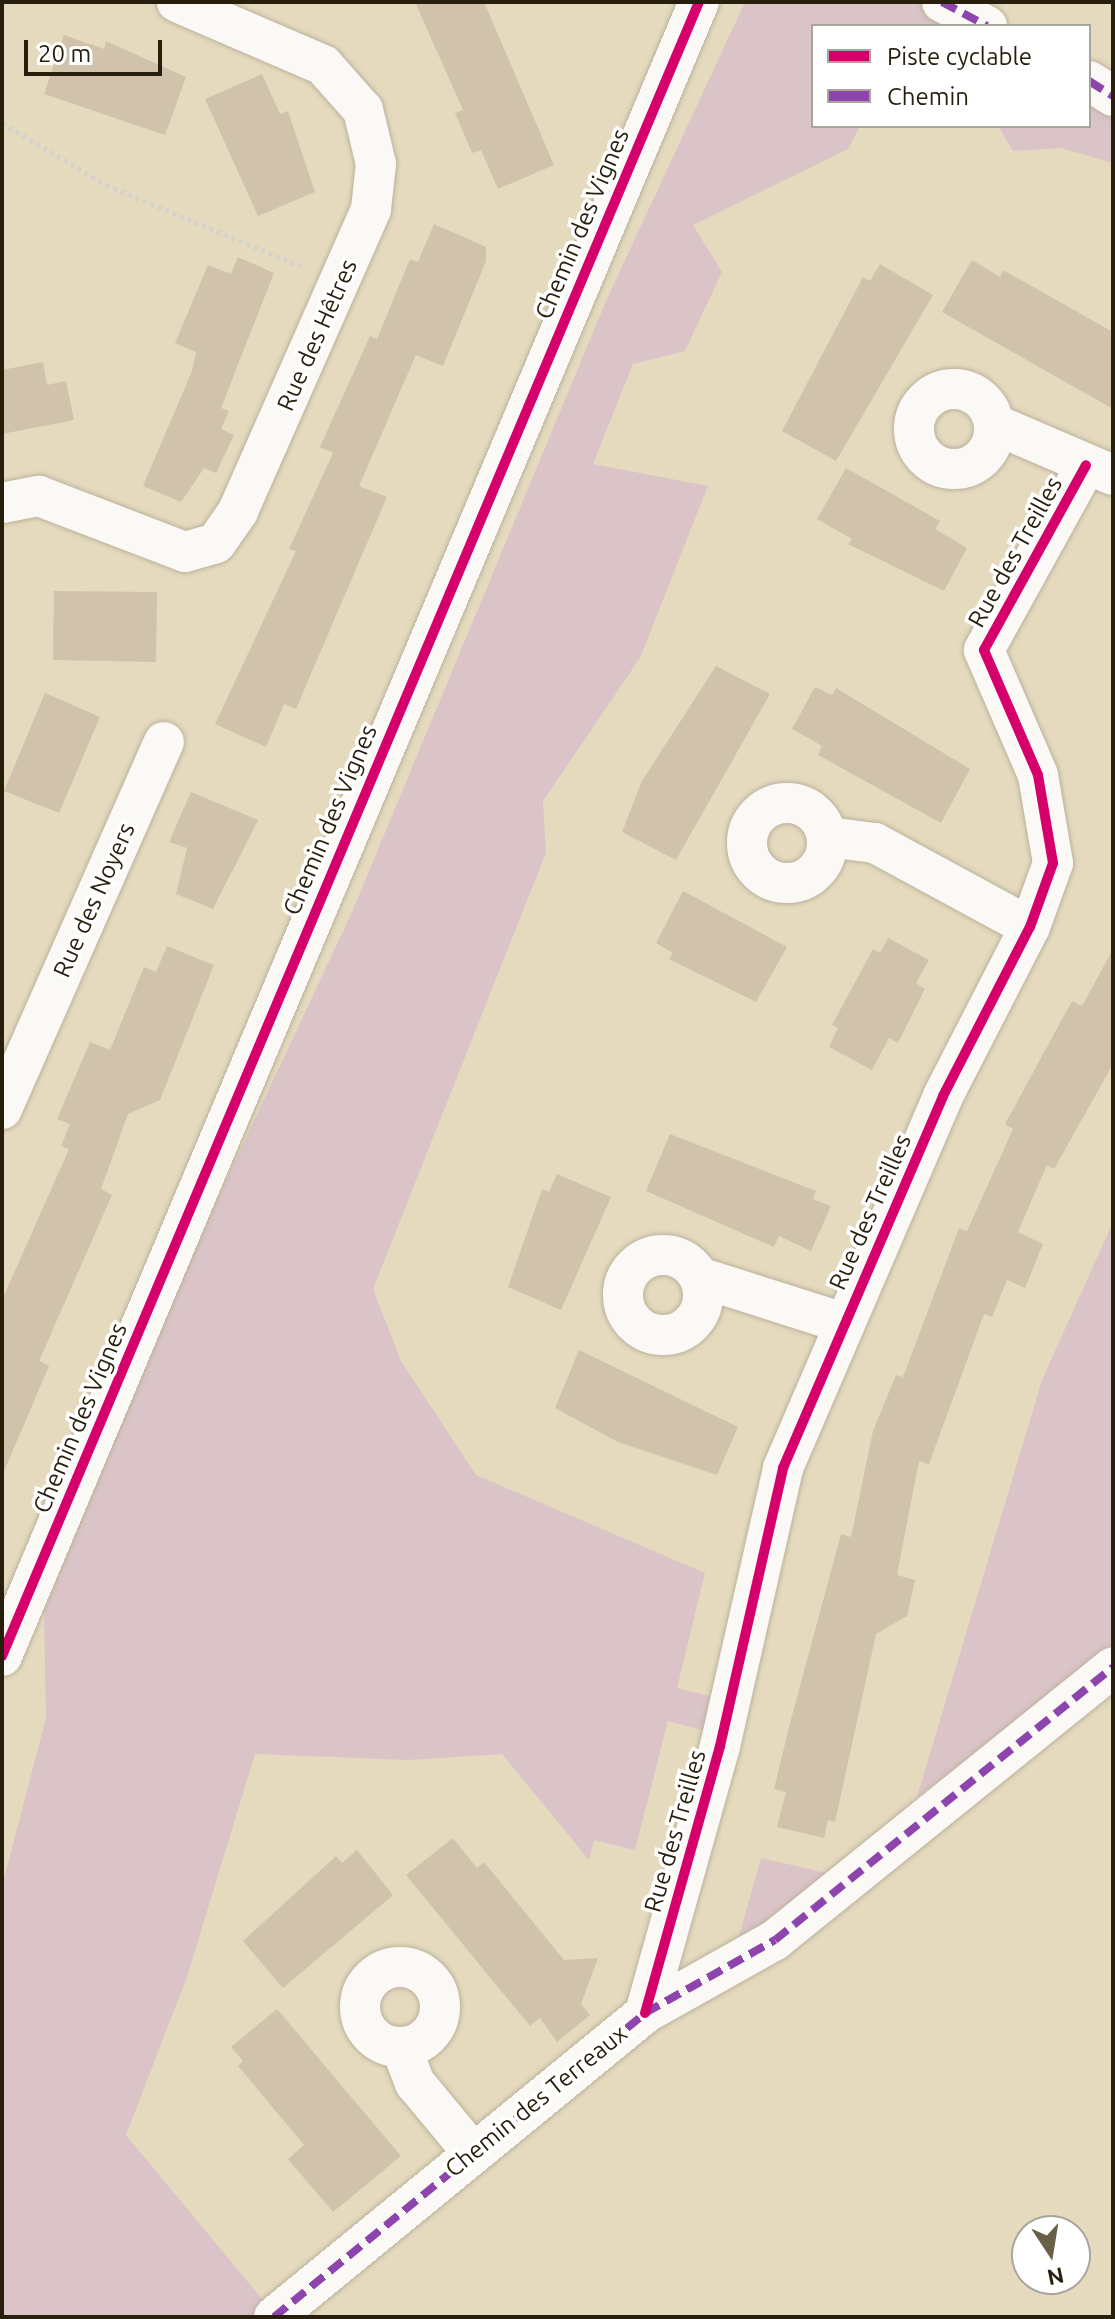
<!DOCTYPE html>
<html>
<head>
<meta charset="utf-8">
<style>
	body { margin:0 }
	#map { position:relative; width:1115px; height:2319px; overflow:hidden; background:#e5dabe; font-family:Ubuntu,sans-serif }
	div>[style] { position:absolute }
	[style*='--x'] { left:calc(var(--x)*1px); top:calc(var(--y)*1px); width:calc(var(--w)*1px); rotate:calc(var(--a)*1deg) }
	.green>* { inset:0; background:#dbc4c8 }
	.building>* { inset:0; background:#d1c2ac }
	.path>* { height:5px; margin-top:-2.5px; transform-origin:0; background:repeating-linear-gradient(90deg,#d5d2ca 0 4px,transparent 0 8px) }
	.roads { filter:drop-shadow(0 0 2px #bbb29d) drop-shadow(0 0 2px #bbb29d) }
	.street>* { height:40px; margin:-20px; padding:0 20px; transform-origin:20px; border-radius:20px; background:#fbf9f5 }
	.street>.ring { margin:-20px; padding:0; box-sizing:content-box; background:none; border:40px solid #fbf9f5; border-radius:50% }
	.quiet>* { height:8px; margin-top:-4px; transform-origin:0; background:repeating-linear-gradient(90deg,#8e44ad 0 16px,transparent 0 24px) }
	.cycleway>* { height:10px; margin:-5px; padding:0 5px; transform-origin:5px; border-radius:5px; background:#d6006c }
	span { translate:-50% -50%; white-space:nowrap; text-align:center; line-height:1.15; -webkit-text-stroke:7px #fff; paint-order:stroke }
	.street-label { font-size:24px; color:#271f0c }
	.frame { position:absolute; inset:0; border:4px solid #271f0c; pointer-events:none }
	.legend { position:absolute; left:811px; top:24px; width:280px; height:104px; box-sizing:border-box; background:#fff; border:2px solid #a9a59e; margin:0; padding:10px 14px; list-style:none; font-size:24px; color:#271f0c }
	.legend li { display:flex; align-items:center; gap:16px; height:40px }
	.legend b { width:40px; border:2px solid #a9a59e }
	.north { position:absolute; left:1011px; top:2215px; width:80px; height:80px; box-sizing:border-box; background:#fff; border:2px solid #a9a59e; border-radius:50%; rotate:168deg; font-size:22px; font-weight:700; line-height:32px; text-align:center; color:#271f0c }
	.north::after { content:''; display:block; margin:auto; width:28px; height:36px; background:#6a604a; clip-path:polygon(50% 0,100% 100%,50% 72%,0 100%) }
	.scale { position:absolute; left:24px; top:40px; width:138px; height:36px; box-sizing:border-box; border:4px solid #271f0c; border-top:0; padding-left:10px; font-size:24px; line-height:28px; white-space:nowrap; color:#271f0c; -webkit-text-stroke:6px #fff; paint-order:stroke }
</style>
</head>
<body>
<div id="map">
	<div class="green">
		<div style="clip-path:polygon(745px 2px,921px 2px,963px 26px,813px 26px,813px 126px,860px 126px,848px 149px,693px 225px,722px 272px,685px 351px,633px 364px,593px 464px,708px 486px,640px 658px,543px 801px,546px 853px,373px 1289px,401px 1361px,476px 1475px,705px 1573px,677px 1688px,714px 1697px,705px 1731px,668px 1721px,635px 1850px,594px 1840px,589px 1860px,502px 1754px,408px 1760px,255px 1754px,187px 1977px,126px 2135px,267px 2305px,253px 2317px,2px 2317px,2px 1886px,46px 1718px,44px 1612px,180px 1279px,352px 912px,606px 301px)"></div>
		<div style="clip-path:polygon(1089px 98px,1113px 112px,1113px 163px,1061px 148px,1013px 151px,998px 126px,1089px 126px)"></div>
		<div style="clip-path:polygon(1113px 1222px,1113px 1652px,917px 1797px,1042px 1380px)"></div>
		<div style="clip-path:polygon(761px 1858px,840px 1876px,737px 1943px)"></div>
	</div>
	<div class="building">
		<div style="clip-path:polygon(415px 2px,484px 2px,554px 165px,498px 189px,481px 150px,472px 153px,455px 113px,463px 110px)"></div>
		<div style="clip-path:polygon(64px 35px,104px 49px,106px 41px,186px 77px,165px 135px,44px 94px)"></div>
		<div style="clip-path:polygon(262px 74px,280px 114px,288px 111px,315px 192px,258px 216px,205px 99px)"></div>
		<div style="clip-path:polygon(434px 224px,486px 247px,486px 261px,443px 366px,416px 355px,359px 486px,387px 497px,296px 709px,284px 704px,266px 747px,215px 724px,296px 551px,289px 549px,333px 453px,320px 447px,370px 336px,377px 339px,410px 259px,418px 262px)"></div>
		<div style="clip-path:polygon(238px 257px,274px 273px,221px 408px,229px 411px,221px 429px,234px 435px,216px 473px,204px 468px,181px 502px,143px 486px,192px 371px,196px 352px,175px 343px,208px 265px,231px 274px)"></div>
		<div style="clip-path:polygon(972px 260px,1000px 277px,1003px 270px,1113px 332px,1113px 409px,942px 312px)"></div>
		<div style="clip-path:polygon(880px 264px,933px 295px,836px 461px,782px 431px,863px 277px,870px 281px)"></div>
		<div style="clip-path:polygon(43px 362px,47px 385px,66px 381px,74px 420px,2px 434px,2px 370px)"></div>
		<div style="clip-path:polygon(846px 468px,940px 521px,935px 529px,967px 548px,944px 591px,848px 544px,852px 539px,817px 519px)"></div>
		<div style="clip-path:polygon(54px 591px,157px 592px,156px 662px,53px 660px)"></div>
		<div style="clip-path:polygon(716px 666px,770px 694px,676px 860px,622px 832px,642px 781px)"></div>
		<div style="clip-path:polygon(815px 687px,832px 695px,836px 688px,970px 769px,941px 823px,818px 755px,822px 746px,792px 729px)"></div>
		<div style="clip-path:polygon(45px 693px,100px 717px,59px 813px,4px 791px)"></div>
		<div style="clip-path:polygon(191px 792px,258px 820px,213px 909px,176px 894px,187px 848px,169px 842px)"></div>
		<div style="clip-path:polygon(683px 891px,787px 947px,756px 1002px,669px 959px,673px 953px,656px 943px)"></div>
		<div style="clip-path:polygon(888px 938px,929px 960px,916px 983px,925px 989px,898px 1043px,889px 1038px,872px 1070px,829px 1047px,838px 1028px,832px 1025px,873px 949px,880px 953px)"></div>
		<div style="clip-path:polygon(167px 946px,214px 965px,160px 1100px,128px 1114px,101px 1189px,112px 1195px,39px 1361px,49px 1366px,2px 1476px,2px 1300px,69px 1149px,61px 1146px,70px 1124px,57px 1119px,90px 1042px,110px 1050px,144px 967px,156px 972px)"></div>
		<div style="clip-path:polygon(1113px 949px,1113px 1064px,1054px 1169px,1047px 1165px,1018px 1232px,1043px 1244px,1025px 1288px,1007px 1280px,992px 1317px,984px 1314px,929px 1464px,919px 1461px,897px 1575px,915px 1580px,907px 1616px,876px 1634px,835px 1822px,828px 1820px,824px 1838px,777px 1827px,786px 1792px,774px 1789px,789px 1727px,841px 1534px,851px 1537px,873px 1431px,896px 1375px,903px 1377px,959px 1228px,967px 1231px,1013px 1129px,1005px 1124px,1072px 1001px,1082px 1006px)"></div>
		<div style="clip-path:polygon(670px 1134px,816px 1191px,813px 1199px,831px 1206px,811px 1251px,779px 1236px,774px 1247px,646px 1191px)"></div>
		<div style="clip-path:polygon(557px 1174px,611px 1197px,561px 1310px,508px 1287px,542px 1189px,549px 1192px)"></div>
		<div style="clip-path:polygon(579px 1350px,738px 1427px,717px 1475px,618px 1442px,555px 1408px)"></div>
		<div style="clip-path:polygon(453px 1838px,477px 1868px,484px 1862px,564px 1960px,598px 1958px,581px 2004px,590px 2015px,557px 2042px,540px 2018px,530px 2026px,406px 1875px)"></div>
		<div style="clip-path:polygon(357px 1850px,393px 1895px,283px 1988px,243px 1941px,336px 1856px,342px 1863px)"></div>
		<div style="clip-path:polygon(277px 2009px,401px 2156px,333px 2212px,288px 2159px,304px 2145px,238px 2066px,243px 2061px,231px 2047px)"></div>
	</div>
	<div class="path">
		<div style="--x:2;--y:123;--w:121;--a:30.8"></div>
		<div style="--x:106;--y:185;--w:211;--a:22.6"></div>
	</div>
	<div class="roads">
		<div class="street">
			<div style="--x:942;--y:2;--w:51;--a:28.1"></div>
			<div style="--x:1089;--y:81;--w:28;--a:32"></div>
			<div class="ring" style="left:914px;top:389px;width:40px;height:40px"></div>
			<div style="--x:994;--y:424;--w:129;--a:23.2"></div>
			<div style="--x:2;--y:503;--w:38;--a:-11"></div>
			<div style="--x:39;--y:496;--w:156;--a:21"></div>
			<div style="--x:185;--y:552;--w:32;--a:-16"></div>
			<div style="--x:216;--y:543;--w:39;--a:-55"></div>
			<div style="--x:238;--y:511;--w:330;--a:-66.2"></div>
			<div style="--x:371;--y:209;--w:45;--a:-83.7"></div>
			<div style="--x:376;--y:164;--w:56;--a:-103.5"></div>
			<div style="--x:363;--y:110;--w:60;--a:-131.6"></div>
			<div style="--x:323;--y:65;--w:159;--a:-156.7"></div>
			<div class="ring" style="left:747px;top:803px;width:40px;height:40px"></div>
			<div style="--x:828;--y:837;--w:47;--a:7.3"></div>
			<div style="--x:875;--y:843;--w:176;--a:28.5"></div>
			<div style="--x:2;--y:1109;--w:401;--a:-66.2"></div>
			<div class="ring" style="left:623px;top:1255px;width:40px;height:40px"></div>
			<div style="--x:699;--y:1277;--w:151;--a:17.7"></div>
			<div style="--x:2;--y:1656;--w:1795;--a:-67.15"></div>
			<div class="ring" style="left:360px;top:1967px;width:40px;height:40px"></div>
			<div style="--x:645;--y:2013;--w:277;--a:-74.3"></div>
			<div style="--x:720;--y:1746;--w:285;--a:-77.2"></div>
			<div style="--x:783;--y:1468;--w:405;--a:-66.7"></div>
			<div style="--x:943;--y:1096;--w:190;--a:-62.8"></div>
			<div style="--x:1030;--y:927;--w:68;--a:-70.2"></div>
			<div style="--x:1053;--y:863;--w:89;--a:-99.7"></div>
			<div style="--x:1038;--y:775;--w:136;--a:-113.4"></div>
			<div style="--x:984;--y:650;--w:211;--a:-61.1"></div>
			<div style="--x:401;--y:2047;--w:39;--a:69"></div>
			<div style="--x:415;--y:2083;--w:91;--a:50.4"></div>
			<div style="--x:274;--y:2317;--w:480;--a:-39.3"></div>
			<div style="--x:645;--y:2013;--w:149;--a:-29.3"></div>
			<div style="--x:775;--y:1940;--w:434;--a:-38.9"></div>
		</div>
	</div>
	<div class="quiet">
		<div style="--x:942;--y:2;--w:51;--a:28.1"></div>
		<div style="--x:1089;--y:81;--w:28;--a:32"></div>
		<div style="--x:274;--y:2317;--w:480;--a:-39.3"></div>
		<div style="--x:645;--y:2013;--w:149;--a:-29.3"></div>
		<div style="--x:775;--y:1940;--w:434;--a:-38.9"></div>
	</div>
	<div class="cycleway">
		<div style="--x:2;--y:1656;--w:1795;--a:-67.15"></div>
		<div style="--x:645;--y:2013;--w:277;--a:-74.3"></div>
		<div style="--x:720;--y:1746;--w:285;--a:-77.2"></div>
		<div style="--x:783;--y:1468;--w:405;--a:-66.7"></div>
		<div style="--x:943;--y:1096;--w:190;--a:-62.8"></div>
		<div style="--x:1030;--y:927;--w:68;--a:-70.2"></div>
		<div style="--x:1053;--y:863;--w:89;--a:-99.7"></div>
		<div style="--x:1038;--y:775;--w:136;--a:-113.4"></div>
		<div style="--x:984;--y:650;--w:211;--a:-61.1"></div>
	</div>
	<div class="street-label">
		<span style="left:582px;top:224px;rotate:-67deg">Chemin des Vignes</span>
		<span style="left:317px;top:335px;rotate:-66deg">Rue des Hêtres</span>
		<span style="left:1015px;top:552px;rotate:-61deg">Rue des Treilles</span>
		<span style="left:330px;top:820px;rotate:-67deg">Chemin des Vignes</span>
		<span style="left:94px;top:900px;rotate:-66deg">Rue des Noyers</span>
		<span style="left:870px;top:1212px;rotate:-66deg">Rue des Treilles</span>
		<span style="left:80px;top:1418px;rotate:-67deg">Chemin des Vignes</span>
		<span style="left:675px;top:1831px;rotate:-74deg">Rue des Treilles</span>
		<span style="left:536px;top:2101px;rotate:-39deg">Chemin des Terreaux</span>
	</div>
	<div class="frame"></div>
	<ul class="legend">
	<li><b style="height:10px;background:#d6006c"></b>Piste cyclable</li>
	<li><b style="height:10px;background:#8e44ad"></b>Chemin</li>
	</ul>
	<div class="north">N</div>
	<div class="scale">20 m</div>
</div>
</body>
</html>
